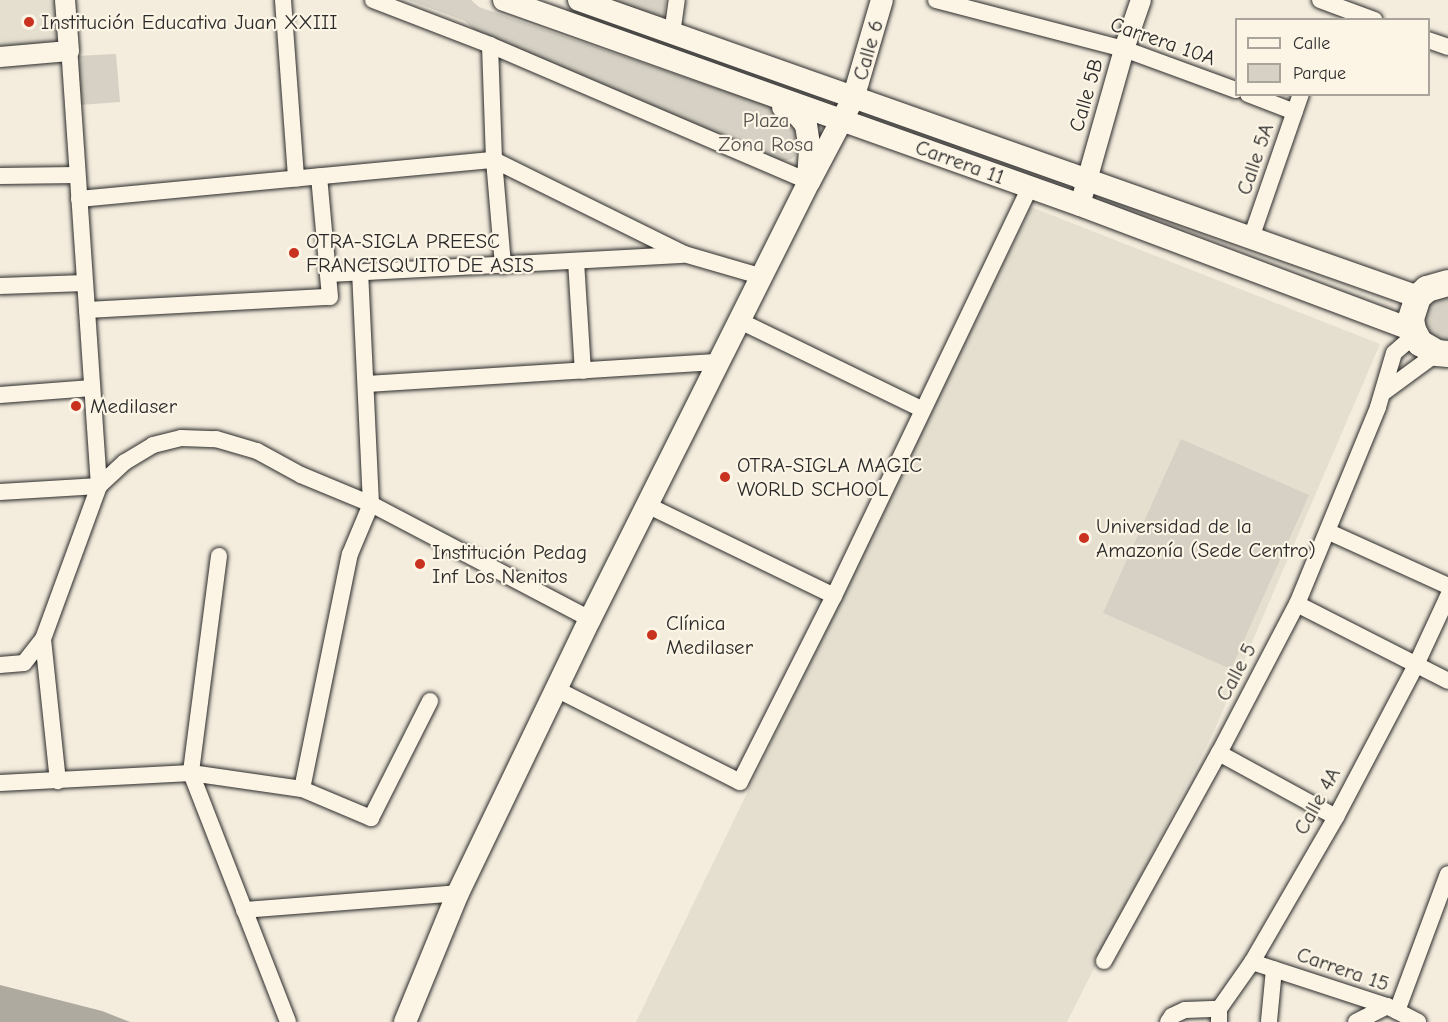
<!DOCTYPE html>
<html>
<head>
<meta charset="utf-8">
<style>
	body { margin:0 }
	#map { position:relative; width:1448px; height:1022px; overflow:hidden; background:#f4edde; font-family:"Comic Neue",sans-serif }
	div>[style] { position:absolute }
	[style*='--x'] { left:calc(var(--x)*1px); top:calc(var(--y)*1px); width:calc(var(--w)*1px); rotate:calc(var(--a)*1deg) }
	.built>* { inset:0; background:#e5dfd0 }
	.green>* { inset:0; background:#d6d1c4 }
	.water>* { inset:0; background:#afaaa0 }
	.roads { filter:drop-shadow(0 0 2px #2b2b2b) drop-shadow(0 0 2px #2b2b2b) }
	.minor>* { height:16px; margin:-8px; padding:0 8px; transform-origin:8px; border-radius:8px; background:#fcf5e5 }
	.tertiary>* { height:20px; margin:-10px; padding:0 10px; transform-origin:10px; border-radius:10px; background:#fcf5e5 }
	.secondary>* { height:22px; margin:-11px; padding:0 11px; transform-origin:11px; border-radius:11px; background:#fcf5e5 }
	.primary>* { height:26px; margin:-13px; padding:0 13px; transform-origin:13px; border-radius:13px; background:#fcf5e5 }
	.dots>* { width:16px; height:16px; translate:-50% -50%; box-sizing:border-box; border:3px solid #fcf5e5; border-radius:50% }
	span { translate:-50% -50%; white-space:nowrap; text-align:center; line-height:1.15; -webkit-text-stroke:4.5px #fcf5e5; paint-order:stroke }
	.poi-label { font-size:21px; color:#2b2b2b }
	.left { translate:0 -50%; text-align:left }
	.street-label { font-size:21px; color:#2b2b2b }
	.park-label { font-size:21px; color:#565451 }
	.legend { position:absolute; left:1235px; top:18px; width:195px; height:78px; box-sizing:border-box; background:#fcf5e5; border:2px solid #a8a49b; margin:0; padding:8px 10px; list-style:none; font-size:18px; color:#2b2b2b }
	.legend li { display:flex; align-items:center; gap:12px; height:30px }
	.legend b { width:30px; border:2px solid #a8a49b }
</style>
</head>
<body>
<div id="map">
	<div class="built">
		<div style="clip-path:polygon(0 0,56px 0,59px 45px,0 49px)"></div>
		<div style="clip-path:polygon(1031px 207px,1380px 344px,1214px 731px,1067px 1022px,636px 1022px)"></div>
	</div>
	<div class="green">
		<div style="clip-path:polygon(408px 0,471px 0,479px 7px,790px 113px,799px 125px,800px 149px,792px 159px,777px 162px,481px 36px,465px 21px)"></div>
		<div style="clip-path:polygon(609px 0,666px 0,664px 18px)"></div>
		<div style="clip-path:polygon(116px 54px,120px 102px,79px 105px,76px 56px)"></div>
		<div style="clip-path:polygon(1448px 292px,1448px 345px,1433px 340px,1422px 327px,1427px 302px)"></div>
		<div style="clip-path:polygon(1181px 439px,1309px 495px,1231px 669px,1103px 613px)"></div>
	</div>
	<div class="water">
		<div style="clip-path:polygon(0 985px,102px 1011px,130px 1022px,0 1022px)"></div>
	</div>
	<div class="roads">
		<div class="minor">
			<div style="--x:283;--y:0;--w:179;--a:85.8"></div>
			<div style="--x:373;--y:0;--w:125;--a:21"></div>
			<div style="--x:490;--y:45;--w:347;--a:23.2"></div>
			<div style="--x:936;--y:0;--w:194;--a:14.6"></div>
			<div style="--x:1124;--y:49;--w:119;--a:20.1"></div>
			<div style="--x:1320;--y:0;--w:58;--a:20.3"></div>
			<div style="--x:672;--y:34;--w:34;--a:-82"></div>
			<div style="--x:1428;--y:40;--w:21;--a:19"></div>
			<div style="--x:490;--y:45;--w:115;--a:88"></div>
			<div style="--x:494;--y:160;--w:106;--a:85.1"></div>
			<div style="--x:1248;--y:94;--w:50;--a:21"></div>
			<div style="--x:0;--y:176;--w:77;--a:-0.7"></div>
			<div style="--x:79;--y:199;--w:417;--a:-5.4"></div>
			<div style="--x:494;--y:160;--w:212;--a:26.3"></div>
			<div style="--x:684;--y:254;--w:82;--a:16.2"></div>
			<div style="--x:1251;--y:238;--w:152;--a:-70.9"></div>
			<div style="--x:576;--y:261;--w:110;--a:86.4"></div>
			<div style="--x:328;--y:274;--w:354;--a:-3.1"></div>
			<div style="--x:0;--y:286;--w:85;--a:-2"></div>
			<div style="--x:87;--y:310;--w:243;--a:-3.1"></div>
			<div style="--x:330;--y:297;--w:121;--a:-95.2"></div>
			<div style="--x:740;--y:321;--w:203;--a:25.9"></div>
			<div style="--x:367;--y:384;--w:353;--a:-3.6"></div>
			<div style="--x:1384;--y:392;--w:66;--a:-36.3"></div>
			<div style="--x:0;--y:395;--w:92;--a:-4.4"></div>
			<div style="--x:0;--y:492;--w:99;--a:-3.5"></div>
			<div style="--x:99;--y:486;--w:35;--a:-43"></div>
			<div style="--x:125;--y:462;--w:33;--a:-31"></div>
			<div style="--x:153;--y:445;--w:29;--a:-14"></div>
			<div style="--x:181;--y:438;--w:35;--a:2"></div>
			<div style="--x:216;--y:439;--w:43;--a:16.3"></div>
			<div style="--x:257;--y:451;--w:50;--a:28.6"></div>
			<div style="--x:301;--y:475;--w:76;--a:22.5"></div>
			<div style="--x:371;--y:504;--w:247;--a:27.7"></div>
			<div style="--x:647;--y:505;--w:208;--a:25.9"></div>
			<div style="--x:1329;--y:532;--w:131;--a:24.4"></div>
			<div style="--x:219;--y:556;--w:219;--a:97.4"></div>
			<div style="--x:191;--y:773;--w:267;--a:68.7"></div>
			<div style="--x:1297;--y:604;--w:169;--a:27"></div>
			<div style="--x:43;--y:639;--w:143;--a:84"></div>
			<div style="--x:0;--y:665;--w:24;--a:-5"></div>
			<div style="--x:24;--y:663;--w:31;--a:-52"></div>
			<div style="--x:43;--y:639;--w:163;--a:-69.9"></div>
			<div style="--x:99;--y:486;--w:436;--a:-93.9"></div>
			<div style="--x:556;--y:689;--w:206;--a:26.8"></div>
			<div style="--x:740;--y:782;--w:208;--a:-63.2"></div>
			<div style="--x:834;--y:596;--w:454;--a:-64.4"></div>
			<div style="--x:1219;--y:753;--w:133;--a:28.7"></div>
			<div style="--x:0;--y:783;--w:191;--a:-3"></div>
			<div style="--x:191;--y:773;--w:112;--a:8.2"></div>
			<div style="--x:302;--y:789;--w:75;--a:22.8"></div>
			<div style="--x:371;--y:818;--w:131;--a:-63.2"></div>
			<div style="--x:302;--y:789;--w:240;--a:-78.5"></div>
			<div style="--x:350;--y:554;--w:54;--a:-67.2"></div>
			<div style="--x:371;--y:504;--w:230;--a:-92.7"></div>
			<div style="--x:244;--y:910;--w:215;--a:-4.5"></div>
			<div style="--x:1104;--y:961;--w:238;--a:-61.1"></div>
			<div style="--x:1219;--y:753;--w:168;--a:-62.4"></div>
			<div style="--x:1297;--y:604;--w:213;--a:-67.6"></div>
			<div style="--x:1378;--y:407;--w:56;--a:-73.5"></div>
			<div style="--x:1394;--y:353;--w:28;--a:-41"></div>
			<div style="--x:1252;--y:962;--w:142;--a:18.1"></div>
			<div style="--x:1387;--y:1006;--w:35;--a:27"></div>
			<div style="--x:1397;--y:1011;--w:146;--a:-69.6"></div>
			<div style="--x:1269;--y:1021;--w:52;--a:-84.5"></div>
			<div style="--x:1168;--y:1022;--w:7;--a:-56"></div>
			<div style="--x:1172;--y:1016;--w:14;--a:-25"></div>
			<div style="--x:1185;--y:1010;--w:34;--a:-2"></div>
			<div style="--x:1219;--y:1022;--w:13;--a:-90"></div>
			<div style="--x:1219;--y:1009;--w:57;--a:-54.9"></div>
			<div style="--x:1252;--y:962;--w:168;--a:-59.9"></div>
			<div style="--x:1336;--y:817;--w:172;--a:-62.2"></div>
			<div style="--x:1416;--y:665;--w:76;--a:-65.1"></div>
			<div style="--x:1356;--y:1022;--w:35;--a:-27"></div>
		</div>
		<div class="tertiary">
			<div style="--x:0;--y:57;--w:69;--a:-5"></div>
			<div style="--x:69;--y:51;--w:51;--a:-94.5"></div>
			<div style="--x:1080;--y:205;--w:162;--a:-74.2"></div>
			<div style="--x:1124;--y:49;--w:52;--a:-70.9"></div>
		</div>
		<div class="secondary">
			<div style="--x:504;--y:0;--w:611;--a:19.59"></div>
			<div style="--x:1080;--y:205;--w:356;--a:20.6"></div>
			<div style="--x:579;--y:0;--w:890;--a:19.49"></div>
			<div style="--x:783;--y:107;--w:17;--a:28"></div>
			<div style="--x:798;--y:115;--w:13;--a:51"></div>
			<div style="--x:806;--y:125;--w:25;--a:81"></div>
			<div style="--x:810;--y:150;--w:28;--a:94"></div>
			<div style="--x:405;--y:1022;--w:139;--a:-67.7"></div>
			<div style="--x:458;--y:893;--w:304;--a:-64.3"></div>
			<div style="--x:590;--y:619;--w:489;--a:-63.4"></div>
			<div style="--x:809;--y:182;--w:94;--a:-62.1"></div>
			<div style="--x:853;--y:99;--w:103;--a:-73.7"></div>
		</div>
		<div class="primary">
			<div style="--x:1448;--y:283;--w:22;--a:164"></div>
			<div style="--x:1427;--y:289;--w:12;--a:138"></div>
			<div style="--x:1418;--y:297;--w:23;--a:108"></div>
			<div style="--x:1411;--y:319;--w:11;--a:80"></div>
			<div style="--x:1413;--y:330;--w:15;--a:62"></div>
			<div style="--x:1420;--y:343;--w:20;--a:30"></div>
			<div style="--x:1437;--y:353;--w:11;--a:5"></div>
		</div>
	</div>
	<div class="dots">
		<div style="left:29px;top:22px;background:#c8321e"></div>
		<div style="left:294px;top:253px;background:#c8321e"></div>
		<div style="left:76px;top:406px;background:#c8321e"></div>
		<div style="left:725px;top:477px;background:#c8321e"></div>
		<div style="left:1084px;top:538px;background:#c8321e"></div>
		<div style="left:420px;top:564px;background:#c8321e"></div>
		<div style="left:652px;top:635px;background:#c8321e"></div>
	</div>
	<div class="poi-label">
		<span class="left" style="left:41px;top:22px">Institución Educativa Juan XXIII</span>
		<span class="left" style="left:306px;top:253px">OTRA-SIGLA PREESC<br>FRANCISQUITO DE ASIS</span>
		<span class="left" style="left:90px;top:406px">Medilaser</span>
		<span class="left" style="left:737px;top:477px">OTRA-SIGLA MAGIC<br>WORLD SCHOOL</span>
		<span class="left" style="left:1096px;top:538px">Universidad de la<br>Amazonía (Sede Centro)</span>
		<span class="left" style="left:432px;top:564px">Institución Pedag<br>Inf Los Nenitos</span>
		<span class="left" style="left:666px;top:635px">Clínica<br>Medilaser</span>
	</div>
	<div class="street-label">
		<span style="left:1163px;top:41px;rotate:19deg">Carrera 10A</span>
		<span style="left:868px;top:50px;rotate:-74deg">Calle 6</span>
		<span style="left:1086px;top:95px;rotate:-74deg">Calle 5B</span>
		<span style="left:1255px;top:159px;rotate:-71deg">Calle 5A</span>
		<span style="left:960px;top:162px;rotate:20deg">Carrera 11</span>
		<span style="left:1236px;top:672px;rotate:-62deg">Calle 5</span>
		<span style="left:1317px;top:801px;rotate:-61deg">Calle 4A</span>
		<span style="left:1343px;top:969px;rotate:19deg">Carrera 15</span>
	</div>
	<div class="park-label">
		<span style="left:766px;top:132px">Plaza<br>Zona Rosa</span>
	</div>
	<ul class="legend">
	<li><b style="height:8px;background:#fcf5e5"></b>Calle</li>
	<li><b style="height:16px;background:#d6d1c4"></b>Parque</li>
	</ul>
</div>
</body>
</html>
